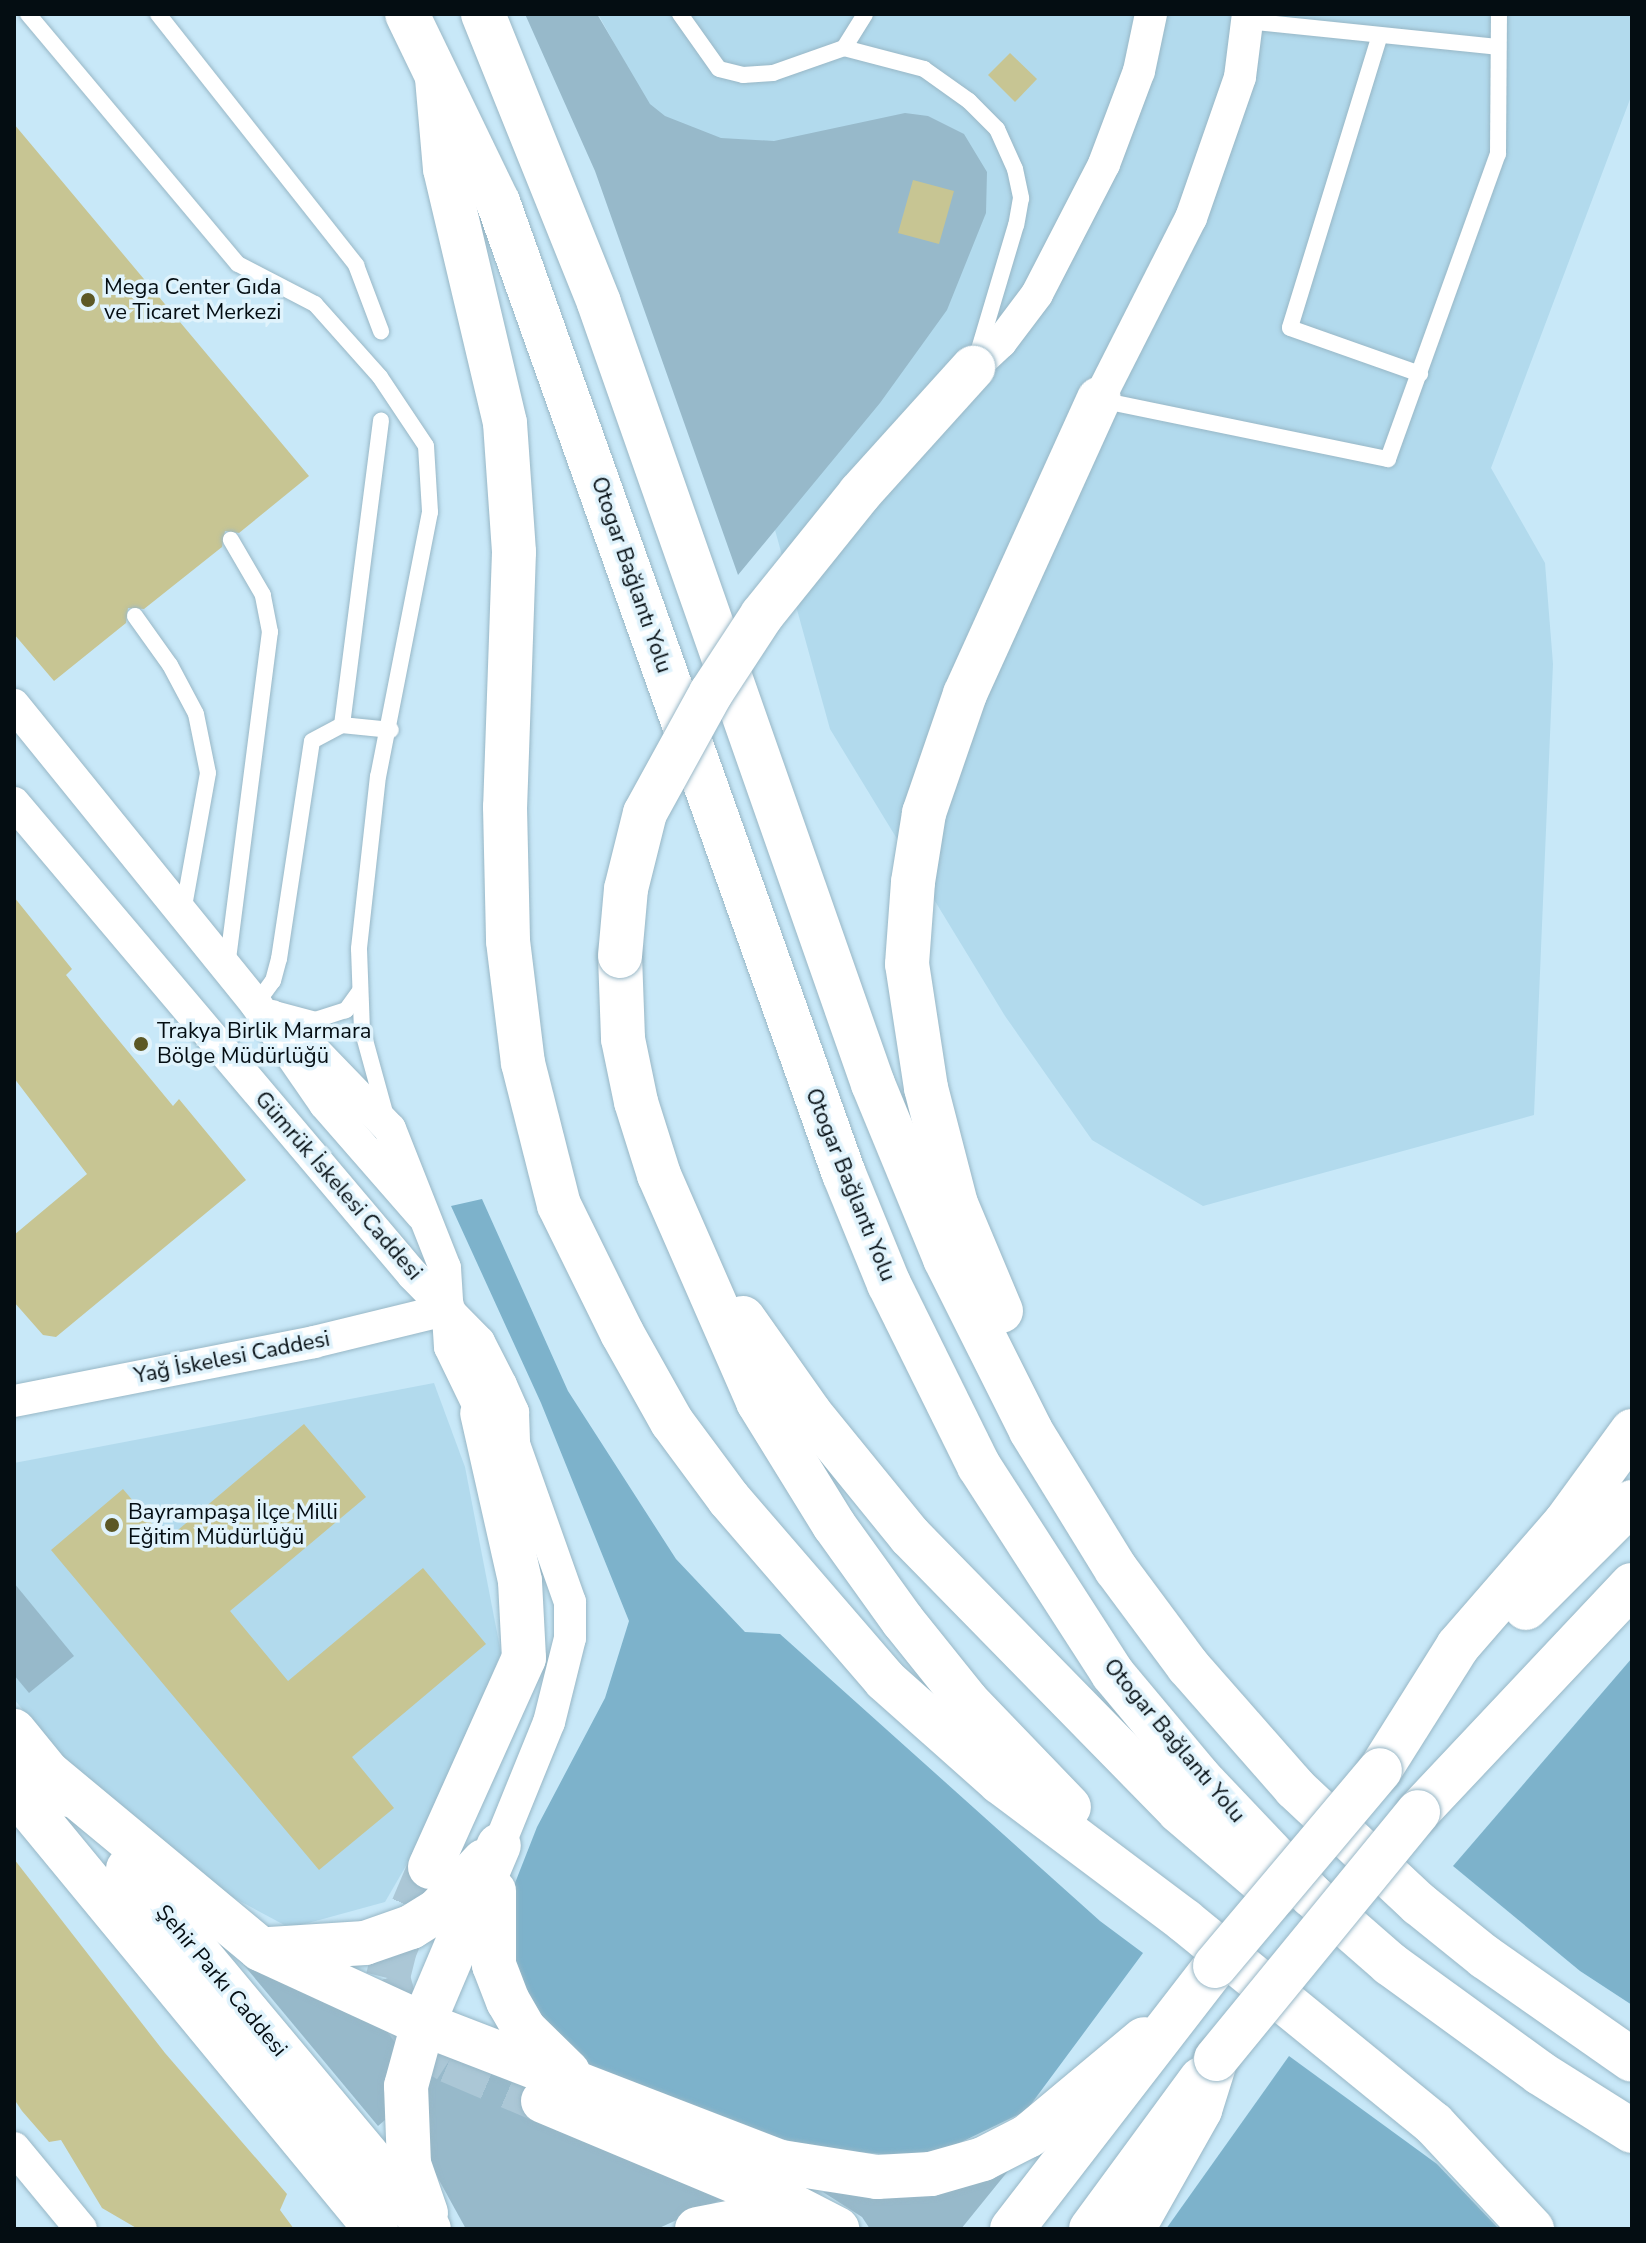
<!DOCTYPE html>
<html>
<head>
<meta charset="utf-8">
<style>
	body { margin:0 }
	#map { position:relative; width:1646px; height:2243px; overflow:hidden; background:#c8e8f8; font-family:"Nunito Sans",sans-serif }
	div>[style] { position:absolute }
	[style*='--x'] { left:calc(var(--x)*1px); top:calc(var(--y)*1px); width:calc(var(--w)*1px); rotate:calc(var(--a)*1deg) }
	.built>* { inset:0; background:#b2daed }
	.green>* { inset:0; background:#97b9ca }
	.forest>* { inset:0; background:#7db2cb }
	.building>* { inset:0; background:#c7c593 }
	.primary-tunnel>* { height:44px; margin-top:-22px; transform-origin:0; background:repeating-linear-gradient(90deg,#abc7d6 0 44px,transparent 0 66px) }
	.roads { filter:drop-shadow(0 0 2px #98b7c6) drop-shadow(0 0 2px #98b7c6) }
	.service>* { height:16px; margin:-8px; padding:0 8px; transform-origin:8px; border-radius:8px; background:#fff }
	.minor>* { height:32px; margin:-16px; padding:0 16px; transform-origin:16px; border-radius:16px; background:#fff }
	.secondary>* { height:44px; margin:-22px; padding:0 22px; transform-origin:22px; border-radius:22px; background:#fff }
	.primary>* { height:44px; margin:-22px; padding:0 22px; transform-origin:22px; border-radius:22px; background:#fff }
	.trunk>* { height:44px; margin:-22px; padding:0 22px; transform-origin:22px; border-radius:22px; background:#fff }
	.bridges { filter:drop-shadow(0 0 2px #98b7c6) drop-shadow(0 0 2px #98b7c6) }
	.trunk-bridge>* { height:44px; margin:-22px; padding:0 22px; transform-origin:22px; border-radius:22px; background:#fff }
	.dots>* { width:22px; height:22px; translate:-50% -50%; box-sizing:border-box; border:4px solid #e0f3fc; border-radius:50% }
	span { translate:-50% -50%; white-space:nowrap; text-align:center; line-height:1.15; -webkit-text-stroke:7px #e0f3fc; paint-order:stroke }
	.poi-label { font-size:22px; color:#040d12 }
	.left { translate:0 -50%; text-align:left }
	.street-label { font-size:22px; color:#040d12 }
	.frame { position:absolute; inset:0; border:16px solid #040d12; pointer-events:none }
</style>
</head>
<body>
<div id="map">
	<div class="built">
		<div style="clip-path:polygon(598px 14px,1632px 14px,1632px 94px,1491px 468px,1545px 563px,1553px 664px,1534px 1115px,1203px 1206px,1092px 1140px,1005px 1016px,830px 729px,741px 407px,636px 83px)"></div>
		<div style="clip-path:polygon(434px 1383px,465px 1467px,501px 1653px,432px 1821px,385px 1902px,290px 1928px,223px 1892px,59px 1754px,14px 1699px,14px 1463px)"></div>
	</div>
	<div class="green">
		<div style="clip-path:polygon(525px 14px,597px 14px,650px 104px,665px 116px,721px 138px,774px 141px,905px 113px,928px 116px,964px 134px,987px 172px,986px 213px,947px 310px,880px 403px,738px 575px,595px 171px)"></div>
		<div style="clip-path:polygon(14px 1583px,74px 1656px,29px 1693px,14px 1675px)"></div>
		<div style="clip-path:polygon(228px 1946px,397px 2032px,385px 2120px,378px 2126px)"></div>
		<div style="clip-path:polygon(436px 2045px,542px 2087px,725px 2198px,657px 2229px,466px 2229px,429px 2162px,424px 2105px)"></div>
		<div style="clip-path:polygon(1008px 2171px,961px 2229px,870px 2229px,862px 2217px,823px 2192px,898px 2191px)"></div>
	</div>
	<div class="forest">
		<div style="clip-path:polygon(482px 1199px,568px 1391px,676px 1559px,745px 1632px,780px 1634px,1100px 1921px,1143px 1953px,1026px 2111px,951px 2147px,908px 2156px,818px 2149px,750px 2130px,594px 2068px,545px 2030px,517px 1980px,506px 1939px,515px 1883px,537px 1827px,605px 1698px,629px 1621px,541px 1403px,451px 1206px)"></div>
		<div style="clip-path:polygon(1632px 1658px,1632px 2005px,1580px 1971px,1453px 1866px)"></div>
		<div style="clip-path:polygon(1289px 2056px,1437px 2164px,1499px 2229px,1166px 2229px)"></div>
	</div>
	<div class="building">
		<div style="clip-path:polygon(1010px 53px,1037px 79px,1015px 102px,988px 75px)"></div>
		<div style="clip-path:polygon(14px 124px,309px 476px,239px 533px,225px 531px,222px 547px,144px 609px,128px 608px,126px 623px,54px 681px,14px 634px)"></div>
		<div style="clip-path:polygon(913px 180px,954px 191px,939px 244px,898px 233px)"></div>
		<div style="clip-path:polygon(14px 897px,72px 969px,66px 975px,102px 1020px,173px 1106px,179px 1099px,246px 1180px,56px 1337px,43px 1335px,14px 1302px,14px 1235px,87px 1174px,14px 1078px)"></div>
		<div style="clip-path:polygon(304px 1424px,366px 1497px,230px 1611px,288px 1681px,423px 1568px,486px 1644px,352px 1757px,394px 1808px,319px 1870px,51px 1550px,123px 1489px,166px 1540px)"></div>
		<div style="clip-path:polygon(14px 1859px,165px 2053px,287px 2194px,280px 2210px,294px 2229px,138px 2229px,102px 2208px,61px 2140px,49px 2142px,22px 2111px,14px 2099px)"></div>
	</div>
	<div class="primary-tunnel">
		<div style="--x:430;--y:1867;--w:89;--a:113.1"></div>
		<div style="--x:395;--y:1949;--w:30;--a:104"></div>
		<div style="--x:388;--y:1978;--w:29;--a:74"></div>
		<div style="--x:396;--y:2006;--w:47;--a:54.6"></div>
		<div style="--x:423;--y:2044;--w:31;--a:33"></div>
		<div style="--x:449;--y:2061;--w:102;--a:23.1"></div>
	</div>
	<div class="roads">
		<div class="service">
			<div style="--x:28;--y:14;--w:326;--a:50"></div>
			<div style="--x:238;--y:264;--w:87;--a:27.5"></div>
			<div style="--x:315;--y:304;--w:98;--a:48.3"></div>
			<div style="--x:380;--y:377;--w:83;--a:56.3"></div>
			<div style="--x:426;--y:446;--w:66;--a:86.5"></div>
			<div style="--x:430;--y:512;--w:269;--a:101.1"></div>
			<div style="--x:378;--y:776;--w:174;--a:96.3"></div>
			<div style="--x:359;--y:949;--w:80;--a:87.9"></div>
			<div style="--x:362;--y:1029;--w:90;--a:74.6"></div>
			<div style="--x:158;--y:14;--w:320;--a:51.7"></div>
			<div style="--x:356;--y:265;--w:71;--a:69.3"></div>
			<div style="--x:680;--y:14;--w:67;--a:54.7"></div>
			<div style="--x:719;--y:69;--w:25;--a:14"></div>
			<div style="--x:743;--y:75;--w:30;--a:-4"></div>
			<div style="--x:773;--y:73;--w:75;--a:-19.4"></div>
			<div style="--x:844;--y:48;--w:40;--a:-58"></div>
			<div style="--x:1247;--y:21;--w:251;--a:5.9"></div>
			<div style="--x:1379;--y:38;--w:303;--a:107.1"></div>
			<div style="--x:1290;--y:328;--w:138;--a:19.5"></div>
			<div style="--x:844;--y:48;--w:83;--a:14.7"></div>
			<div style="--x:924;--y:69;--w:55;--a:35.4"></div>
			<div style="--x:969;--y:101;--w:40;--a:45"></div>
			<div style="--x:997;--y:129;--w:44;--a:65.8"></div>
			<div style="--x:1015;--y:169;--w:30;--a:78"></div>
			<div style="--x:1021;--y:198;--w:27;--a:100"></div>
			<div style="--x:1016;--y:225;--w:140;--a:106.6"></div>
			<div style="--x:1100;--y:400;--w:294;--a:11.6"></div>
			<div style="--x:1388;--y:459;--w:324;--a:-70.2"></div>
			<div style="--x:1498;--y:154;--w:140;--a:-89.6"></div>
			<div style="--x:135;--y:616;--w:60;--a:54.5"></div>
			<div style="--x:170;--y:665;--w:55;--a:62"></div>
			<div style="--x:196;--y:714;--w:60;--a:78.5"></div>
			<div style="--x:208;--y:773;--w:141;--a:100.2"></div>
			<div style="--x:342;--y:725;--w:307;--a:-82.7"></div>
			<div style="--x:227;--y:967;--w:338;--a:-82.7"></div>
			<div style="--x:270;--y:632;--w:38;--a:-101"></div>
			<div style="--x:263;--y:595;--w:64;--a:-120.2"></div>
			<div style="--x:360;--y:991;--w:24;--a:126"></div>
			<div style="--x:346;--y:1010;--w:32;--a:162"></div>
			<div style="--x:316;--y:1020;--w:62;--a:-165.1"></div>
			<div style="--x:256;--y:1004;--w:29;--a:-54"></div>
			<div style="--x:273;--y:981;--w:23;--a:-75"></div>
			<div style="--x:279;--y:959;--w:220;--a:-81.4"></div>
			<div style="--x:312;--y:741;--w:34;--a:-28"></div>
			<div style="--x:342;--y:725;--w:49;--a:5.8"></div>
		</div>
		<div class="minor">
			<div style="--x:973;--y:368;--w:38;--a:-43"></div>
			<div style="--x:1001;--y:342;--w:60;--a:-53.1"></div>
			<div style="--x:1037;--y:294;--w:146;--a:-62.7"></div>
			<div style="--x:1104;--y:164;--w:99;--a:-69.4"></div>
			<div style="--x:1139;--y:71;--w:58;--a:-78.1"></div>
			<div style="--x:1099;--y:399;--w:203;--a:-63.1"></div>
			<div style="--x:1191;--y:218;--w:149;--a:-70.8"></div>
			<div style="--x:1240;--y:77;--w:64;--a:-82.8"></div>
			<div style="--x:14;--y:705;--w:385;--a:51"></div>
			<div style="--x:256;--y:1004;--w:121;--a:55.4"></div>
			<div style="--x:325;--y:1104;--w:147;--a:48.9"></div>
			<div style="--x:14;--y:803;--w:618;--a:49.79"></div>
			<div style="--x:413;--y:1275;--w:94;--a:45.4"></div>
			<div style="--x:479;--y:1342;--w:48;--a:62.9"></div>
			<div style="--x:501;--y:1385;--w:30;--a:66"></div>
			<div style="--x:513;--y:1412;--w:32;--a:88"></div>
			<div style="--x:514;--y:1444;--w:168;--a:70.5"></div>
			<div style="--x:570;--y:1602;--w:36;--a:90"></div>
			<div style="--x:570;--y:1638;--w:87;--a:104"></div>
			<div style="--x:549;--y:1722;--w:133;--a:112.1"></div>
			<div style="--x:272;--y:1016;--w:39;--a:37"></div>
			<div style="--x:303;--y:1039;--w:125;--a:46"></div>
			<div style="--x:390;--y:1129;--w:149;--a:68.4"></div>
			<div style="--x:445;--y:1268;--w:79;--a:86.4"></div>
			<div style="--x:450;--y:1347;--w:73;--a:64.1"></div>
			<div style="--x:482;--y:1413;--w:23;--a:43"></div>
			<div style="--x:14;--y:1401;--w:306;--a:-11.1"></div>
			<div style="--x:314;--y:1342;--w:139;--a:-13.7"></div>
			<div style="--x:14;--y:2148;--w:105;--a:50.4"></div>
		</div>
		<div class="secondary">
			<div style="--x:14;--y:1731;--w:82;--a:50.9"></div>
			<div style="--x:47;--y:1772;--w:277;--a:39.7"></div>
			<div style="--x:260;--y:1949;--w:179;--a:24.7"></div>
			<div style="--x:423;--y:2024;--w:384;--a:21.1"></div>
			<div style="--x:781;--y:2162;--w:97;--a:8.9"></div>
			<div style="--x:877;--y:2177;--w:54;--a:-3.2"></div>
			<div style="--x:931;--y:2174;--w:54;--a:-16.1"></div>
			<div style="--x:983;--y:2159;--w:51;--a:-27.1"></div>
			<div style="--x:1028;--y:2136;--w:151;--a:-39.9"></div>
			<div style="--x:14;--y:1790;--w:569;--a:50.49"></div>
			<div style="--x:128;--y:1869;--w:469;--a:50.1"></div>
			<div style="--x:494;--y:1891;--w:74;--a:90"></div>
			<div style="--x:494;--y:1965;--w:39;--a:69"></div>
			<div style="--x:508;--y:2001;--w:34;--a:60"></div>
			<div style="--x:525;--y:2030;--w:60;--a:44.3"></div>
			<div style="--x:270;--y:1949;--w:95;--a:-3.6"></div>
			<div style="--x:365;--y:1943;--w:49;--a:-19.2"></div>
			<div style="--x:411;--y:1927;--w:32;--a:-32"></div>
			<div style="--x:438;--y:1910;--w:67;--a:-46.8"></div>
			<div style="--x:426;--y:2213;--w:52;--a:-109.1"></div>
			<div style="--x:409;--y:2164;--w:78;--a:-92.2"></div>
			<div style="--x:406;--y:2086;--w:64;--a:-74.7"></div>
			<div style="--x:423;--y:2024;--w:194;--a:-67"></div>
		</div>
		<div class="primary">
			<div style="--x:430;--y:1867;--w:229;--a:-65.8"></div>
			<div style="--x:524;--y:1658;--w:77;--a:-93"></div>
			<div style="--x:520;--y:1581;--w:172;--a:-102.7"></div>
			<div style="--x:543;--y:2101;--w:262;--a:22.7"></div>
			<div style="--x:785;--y:2202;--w:59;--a:27.4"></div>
			<div style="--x:697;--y:2229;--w:78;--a:-11"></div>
			<div style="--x:774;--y:2214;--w:27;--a:6"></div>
			<div style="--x:1012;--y:2229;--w:332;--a:-52.3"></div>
			<div style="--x:1091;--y:2229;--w:186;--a:-53.7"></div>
		</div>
		<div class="trunk">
			<div style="--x:407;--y:14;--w:209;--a:64.2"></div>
			<div style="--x:498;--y:202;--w:1032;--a:70.41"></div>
			<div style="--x:844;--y:1174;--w:119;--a:67.8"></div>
			<div style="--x:889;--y:1284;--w:203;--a:63.7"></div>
			<div style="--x:979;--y:1466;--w:247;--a:57.2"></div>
			<div style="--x:1113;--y:1674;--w:134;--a:50.1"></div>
			<div style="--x:1199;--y:1777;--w:163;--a:46.5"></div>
			<div style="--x:1311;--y:1895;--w:105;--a:41.1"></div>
			<div style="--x:1390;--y:1964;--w:185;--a:36"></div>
			<div style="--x:1540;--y:2073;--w:109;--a:32.2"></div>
			<div style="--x:483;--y:14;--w:311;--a:68.1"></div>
			<div style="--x:599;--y:303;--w:828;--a:70.67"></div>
			<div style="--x:873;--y:1084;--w:189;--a:67.6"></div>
			<div style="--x:945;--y:1259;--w:192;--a:63.4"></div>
			<div style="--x:1031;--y:1431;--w:162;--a:58.4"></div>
			<div style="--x:1116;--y:1569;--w:121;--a:53.4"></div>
			<div style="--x:1188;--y:1666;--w:162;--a:48.7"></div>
			<div style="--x:1295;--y:1788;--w:170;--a:43.1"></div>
			<div style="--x:1419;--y:1904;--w:85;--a:38.8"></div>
			<div style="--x:1485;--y:1957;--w:179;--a:35"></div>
			<div style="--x:437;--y:78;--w:91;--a:85"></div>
			<div style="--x:445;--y:169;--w:261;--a:76.7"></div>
			<div style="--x:505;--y:423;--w:129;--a:86"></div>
			<div style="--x:514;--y:552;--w:255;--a:92"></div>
			<div style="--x:505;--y:807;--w:134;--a:88.7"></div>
			<div style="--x:508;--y:941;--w:123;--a:83"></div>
			<div style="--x:523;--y:1063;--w:146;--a:75.8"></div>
			<div style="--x:559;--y:1205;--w:143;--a:63.8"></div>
			<div style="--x:622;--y:1333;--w:102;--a:60.7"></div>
			<div style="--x:672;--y:1422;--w:96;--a:53.5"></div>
			<div style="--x:729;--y:1499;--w:239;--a:49.2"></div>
			<div style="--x:885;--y:1680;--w:154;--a:41.6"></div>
			<div style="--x:1000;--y:1782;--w:231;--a:36.9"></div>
			<div style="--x:1185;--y:1921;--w:321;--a:39.2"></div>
			<div style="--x:1434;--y:2124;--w:144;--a:47"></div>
			<div style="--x:620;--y:956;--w:83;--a:87.9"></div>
			<div style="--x:623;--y:1039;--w:64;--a:78.3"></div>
			<div style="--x:636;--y:1102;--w:77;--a:72.5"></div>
			<div style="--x:659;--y:1175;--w:248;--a:66.4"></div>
			<div style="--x:758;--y:1402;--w:145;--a:58.3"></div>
			<div style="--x:834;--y:1525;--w:118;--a:54.3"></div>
			<div style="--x:903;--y:1621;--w:102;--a:51.3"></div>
			<div style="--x:967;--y:1701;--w:147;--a:46.1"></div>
			<div style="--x:1001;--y:1311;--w:116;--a:-112.8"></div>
			<div style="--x:956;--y:1204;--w:120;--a:-104.5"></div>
			<div style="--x:926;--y:1088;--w:125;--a:-98.7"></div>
			<div style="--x:907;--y:964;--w:82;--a:-85.8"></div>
			<div style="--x:913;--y:882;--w:70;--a:-80.9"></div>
			<div style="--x:924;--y:813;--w:126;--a:-71"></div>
			<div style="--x:965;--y:694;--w:324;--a:-65.6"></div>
			<div style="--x:743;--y:1318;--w:116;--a:54.8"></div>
			<div style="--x:810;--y:1413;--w:159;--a:50.9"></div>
			<div style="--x:910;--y:1536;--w:385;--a:45.6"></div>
			<div style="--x:1179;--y:1811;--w:128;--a:40.6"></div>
			<div style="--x:1526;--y:1608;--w:150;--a:-45"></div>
			<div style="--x:1380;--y:1770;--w:146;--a:-57.8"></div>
			<div style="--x:1458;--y:1646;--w:163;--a:-49"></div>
			<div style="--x:1565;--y:1523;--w:114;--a:-53.9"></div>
			<div style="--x:1418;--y:1812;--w:312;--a:-46.7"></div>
			<div style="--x:1133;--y:2229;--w:137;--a:-60.6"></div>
			<div style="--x:1200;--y:2110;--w:53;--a:-72.6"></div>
		</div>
	</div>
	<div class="bridges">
		<div class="trunk-bridge">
			<div style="--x:620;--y:956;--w:67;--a:-84.9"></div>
			<div style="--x:626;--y:889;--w:78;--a:-76"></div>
			<div style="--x:645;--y:813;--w:137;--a:-61.2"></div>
			<div style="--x:711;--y:693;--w:93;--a:-56.8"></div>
			<div style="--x:762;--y:615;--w:156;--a:-51.2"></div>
			<div style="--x:860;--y:493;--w:169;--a:-47.9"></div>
			<div style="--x:1215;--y:1966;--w:256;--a:-49.9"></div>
			<div style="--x:1216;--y:2059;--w:319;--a:-50.7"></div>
		</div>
	</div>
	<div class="dots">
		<div style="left:88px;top:300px;background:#5c5825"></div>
		<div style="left:141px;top:1044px;background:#5c5825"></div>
		<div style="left:112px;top:1525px;background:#5c5825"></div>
	</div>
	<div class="poi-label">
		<span class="left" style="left:104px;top:300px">Mega Center Gıda<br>ve Ticaret Merkezi</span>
		<span class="left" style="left:157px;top:1044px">Trakya Birlik Marmara<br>Bölge Müdürlüğü</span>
		<span class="left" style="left:128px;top:1525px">Bayrampaşa İlçe Milli<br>Eğitim Müdürlüğü</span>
	</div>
	<div class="street-label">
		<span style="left:631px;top:575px;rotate:71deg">Otogar Bağlantı Yolu</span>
		<span style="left:850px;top:1185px;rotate:68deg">Otogar Bağlantı Yolu</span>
		<span style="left:338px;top:1186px;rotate:49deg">Gümrük İskelesi Caddesi</span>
		<span style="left:232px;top:1358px;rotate:-11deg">Yağ İskelesi Caddesi</span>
		<span style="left:1174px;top:1741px;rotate:50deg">Otogar Bağlantı Yolu</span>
		<span style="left:221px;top:1981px;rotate:50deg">Şehir Parkı Caddesi</span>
	</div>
	<div class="frame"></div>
</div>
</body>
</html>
